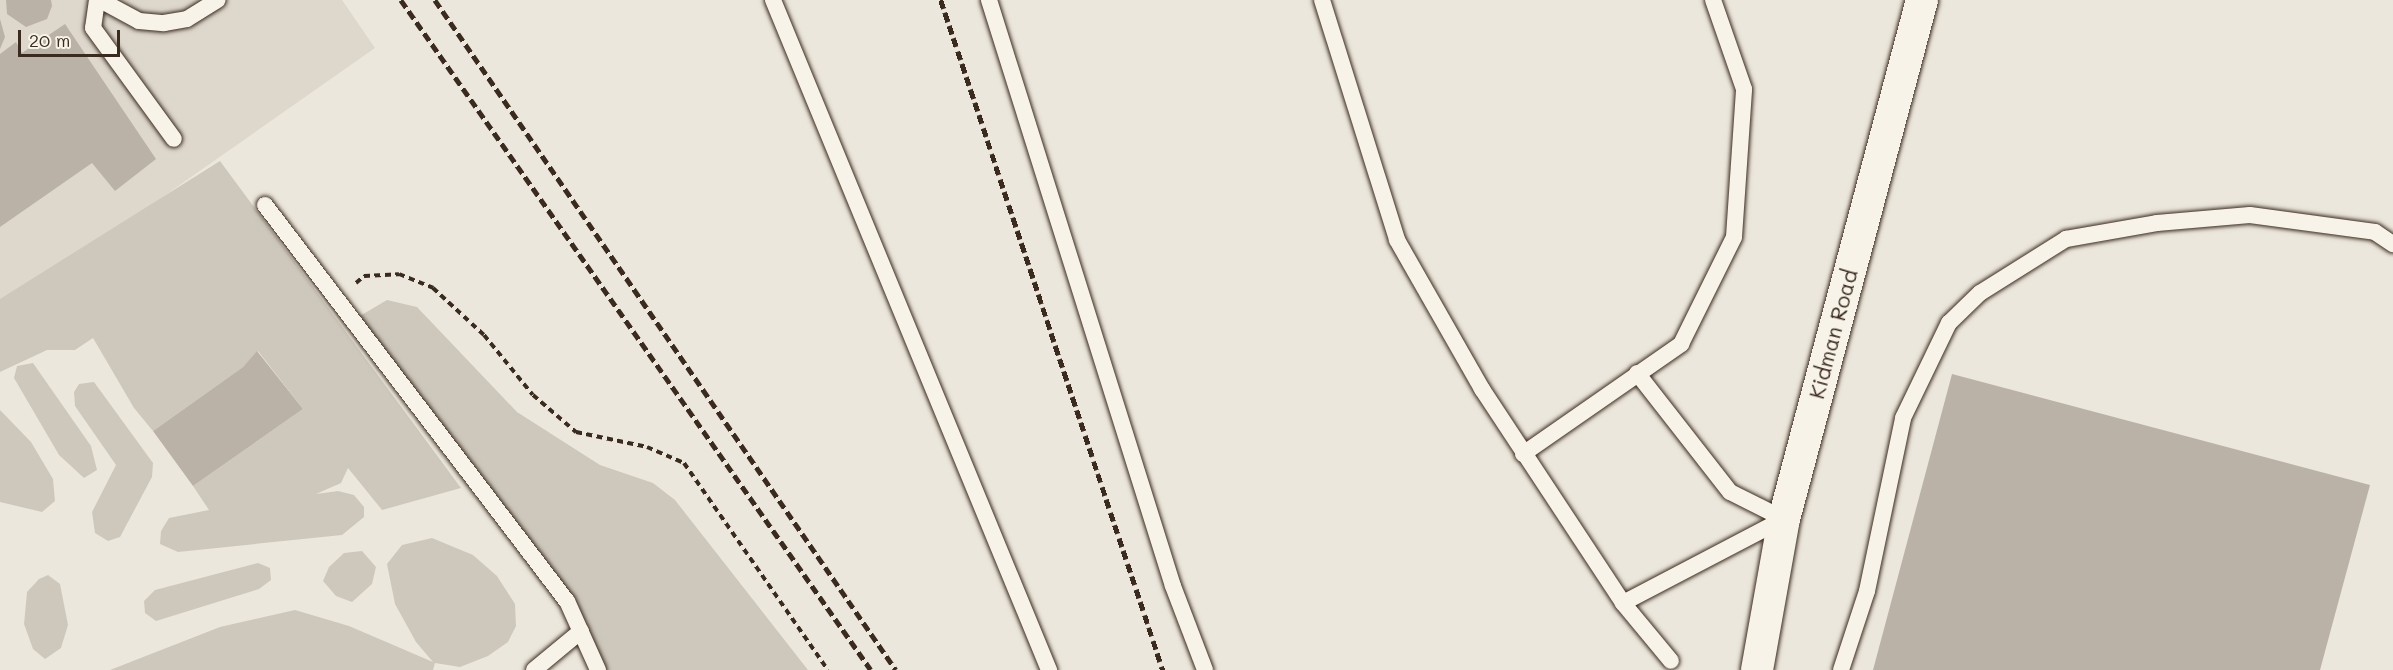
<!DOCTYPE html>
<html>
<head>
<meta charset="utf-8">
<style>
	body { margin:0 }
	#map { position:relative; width:2393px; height:670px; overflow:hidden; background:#ece7dc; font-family:Mali,sans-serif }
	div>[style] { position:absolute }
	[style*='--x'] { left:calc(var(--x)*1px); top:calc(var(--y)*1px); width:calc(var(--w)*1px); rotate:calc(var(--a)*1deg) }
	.built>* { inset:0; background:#ddd7cc }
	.green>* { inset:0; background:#cec8bc }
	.building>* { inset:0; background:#bab2a7 }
	.path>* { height:4px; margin-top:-2px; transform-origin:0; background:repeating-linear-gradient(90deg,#3b2a1e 0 6px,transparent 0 10.5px) }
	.roads { filter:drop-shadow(0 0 2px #3b2a1e) drop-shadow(0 0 2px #3b2a1e) }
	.service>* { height:16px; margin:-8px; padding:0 8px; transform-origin:8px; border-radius:8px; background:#f7f3e8 }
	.minor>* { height:32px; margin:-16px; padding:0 16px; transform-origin:16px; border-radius:16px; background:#f7f3e8 }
	.rail>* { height:4.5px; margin-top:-2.25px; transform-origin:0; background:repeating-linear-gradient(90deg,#3b2a1e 0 9px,transparent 0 13.5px) }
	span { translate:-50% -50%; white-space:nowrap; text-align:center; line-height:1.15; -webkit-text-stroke:4.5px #f7f3e8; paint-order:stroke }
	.street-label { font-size:21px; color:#3b2a1e }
	.scale { position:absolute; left:18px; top:30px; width:102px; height:27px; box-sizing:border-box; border:3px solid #3b2a1e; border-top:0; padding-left:8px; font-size:18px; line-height:21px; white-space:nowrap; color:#3b2a1e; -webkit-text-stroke:4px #f7f3e8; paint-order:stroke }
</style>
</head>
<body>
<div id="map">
	<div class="built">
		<div style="clip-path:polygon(0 0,342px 0,375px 48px,0 311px)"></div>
	</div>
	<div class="green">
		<div style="clip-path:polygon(220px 161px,461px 488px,382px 510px,348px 468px,341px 483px,316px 494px,338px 491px,354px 495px,364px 507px,364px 517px,342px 535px,178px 552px,160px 544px,161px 531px,169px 518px,209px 510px,193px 486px,303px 409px,258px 351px,243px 367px,153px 431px,134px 408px,93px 338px,75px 350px,47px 350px,0 372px,0 299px)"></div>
		<div style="clip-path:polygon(387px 300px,417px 307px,517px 412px,600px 465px,653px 483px,675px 500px,808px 670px,598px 670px,567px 601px,353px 320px)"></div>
		<div style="clip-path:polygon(33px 363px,91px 446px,97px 470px,84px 478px,59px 455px,14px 378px,17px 366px)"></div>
		<div style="clip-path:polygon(94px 382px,153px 463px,152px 477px,120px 537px,108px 541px,95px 533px,92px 512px,116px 465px,75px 406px,74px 392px,79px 384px)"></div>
		<div style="clip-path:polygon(0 410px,31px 442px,53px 479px,55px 501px,42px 512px,0 502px)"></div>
		<div style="clip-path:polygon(432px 538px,473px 555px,497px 576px,515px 604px,516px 626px,508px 642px,488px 656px,460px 667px,435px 663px,433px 670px,110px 670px,220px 627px,295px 610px,349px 626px,433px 662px,416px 642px,395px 604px,387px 564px,402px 545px)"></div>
		<div style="clip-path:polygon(362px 551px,376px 567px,372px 584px,352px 602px,336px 596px,323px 581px,329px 567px,344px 553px)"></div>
		<div style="clip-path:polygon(258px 563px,270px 568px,271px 580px,259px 589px,156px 621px,145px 613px,144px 601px,155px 590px)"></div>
		<div style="clip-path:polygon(48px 575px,60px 584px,68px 625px,61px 648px,45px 659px,33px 649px,24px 624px,27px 592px,39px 579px)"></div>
	</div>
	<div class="building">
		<div style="clip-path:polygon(6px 0,51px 0,52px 6px,47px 19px,26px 27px,7px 14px)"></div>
		<div style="clip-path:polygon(0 19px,5px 37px,0 49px)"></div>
		<div style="clip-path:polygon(65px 24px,156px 159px,115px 191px,92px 163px,0 227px,0 54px,16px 42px,22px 53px)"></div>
		<div style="clip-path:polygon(257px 351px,303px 409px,193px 486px,153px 431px,243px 367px)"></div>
		<div style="clip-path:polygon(1952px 374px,2370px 485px,2320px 670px,1873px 670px)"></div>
	</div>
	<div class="path">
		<div style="--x:356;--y:283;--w:11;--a:-41"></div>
		<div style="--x:364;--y:276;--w:35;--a:-3"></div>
		<div style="--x:399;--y:274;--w:37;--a:22"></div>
		<div style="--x:433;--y:288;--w:69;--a:42.7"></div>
		<div style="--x:484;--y:335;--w:77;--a:50.8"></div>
		<div style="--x:533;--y:395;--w:57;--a:40.7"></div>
		<div style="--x:576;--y:432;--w:73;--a:11.9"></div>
		<div style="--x:647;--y:447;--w:40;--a:23.4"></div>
		<div style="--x:684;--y:463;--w:252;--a:55.2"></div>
	</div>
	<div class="roads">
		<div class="service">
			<div style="--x:97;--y:0;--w:28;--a:98"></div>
			<div style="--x:93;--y:28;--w:137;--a:53.9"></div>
			<div style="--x:100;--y:0;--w:44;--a:28.3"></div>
			<div style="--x:139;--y:21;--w:25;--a:5"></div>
			<div style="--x:164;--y:23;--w:23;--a:-10"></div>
			<div style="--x:187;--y:19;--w:36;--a:-32"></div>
			<div style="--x:773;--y:0;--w:725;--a:67.61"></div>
			<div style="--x:989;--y:0;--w:614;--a:72.57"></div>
			<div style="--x:1173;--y:586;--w:90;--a:69.1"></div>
			<div style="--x:1322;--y:0;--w:251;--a:72.6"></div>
			<div style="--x:1397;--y:240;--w:172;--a:60.3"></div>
			<div style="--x:1482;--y:389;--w:256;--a:56.6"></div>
			<div style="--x:1623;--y:603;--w:182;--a:-27.6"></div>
			<div style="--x:1784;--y:519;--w:60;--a:-153.4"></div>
			<div style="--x:1730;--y:492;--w:151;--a:-128"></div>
			<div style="--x:265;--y:205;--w:498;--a:52.7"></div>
			<div style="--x:567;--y:601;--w:76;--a:65.8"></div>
			<div style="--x:1523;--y:454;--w:193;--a:-34.8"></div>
			<div style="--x:1681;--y:344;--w:119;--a:-63.6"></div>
			<div style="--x:1734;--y:237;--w:148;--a:-86.1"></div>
			<div style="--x:1744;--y:89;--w:94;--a:-109.2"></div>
			<div style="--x:1623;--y:603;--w:75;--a:50.4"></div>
			<div style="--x:534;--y:670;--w:61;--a:-39.7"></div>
			<div style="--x:1841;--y:670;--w:83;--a:-71.8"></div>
			<div style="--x:1867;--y:591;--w:177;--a:-78.2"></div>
			<div style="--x:1903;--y:418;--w:106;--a:-64.2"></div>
			<div style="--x:1949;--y:323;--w:43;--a:-44.1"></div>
			<div style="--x:1980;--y:293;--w:102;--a:-32.1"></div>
			<div style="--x:2066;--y:239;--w:92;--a:-10"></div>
			<div style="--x:2157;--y:223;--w:93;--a:-4.9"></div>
			<div style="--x:2250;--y:215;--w:126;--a:7.7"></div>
			<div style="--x:2375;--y:232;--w:22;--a:34"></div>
		</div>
		<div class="minor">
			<div style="--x:1757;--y:670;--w:153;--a:-79.9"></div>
			<div style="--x:1784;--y:519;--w:537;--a:-75.11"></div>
		</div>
	</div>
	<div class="rail">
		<div style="--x:401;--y:0;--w:818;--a:54.95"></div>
		<div style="--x:435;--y:0;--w:813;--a:55.47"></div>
		<div style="--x:941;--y:0;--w:706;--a:71.67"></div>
	</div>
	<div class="street-label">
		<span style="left:1833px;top:334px;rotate:-75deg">Kidman Road</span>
	</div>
	<div class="scale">20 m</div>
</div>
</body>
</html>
